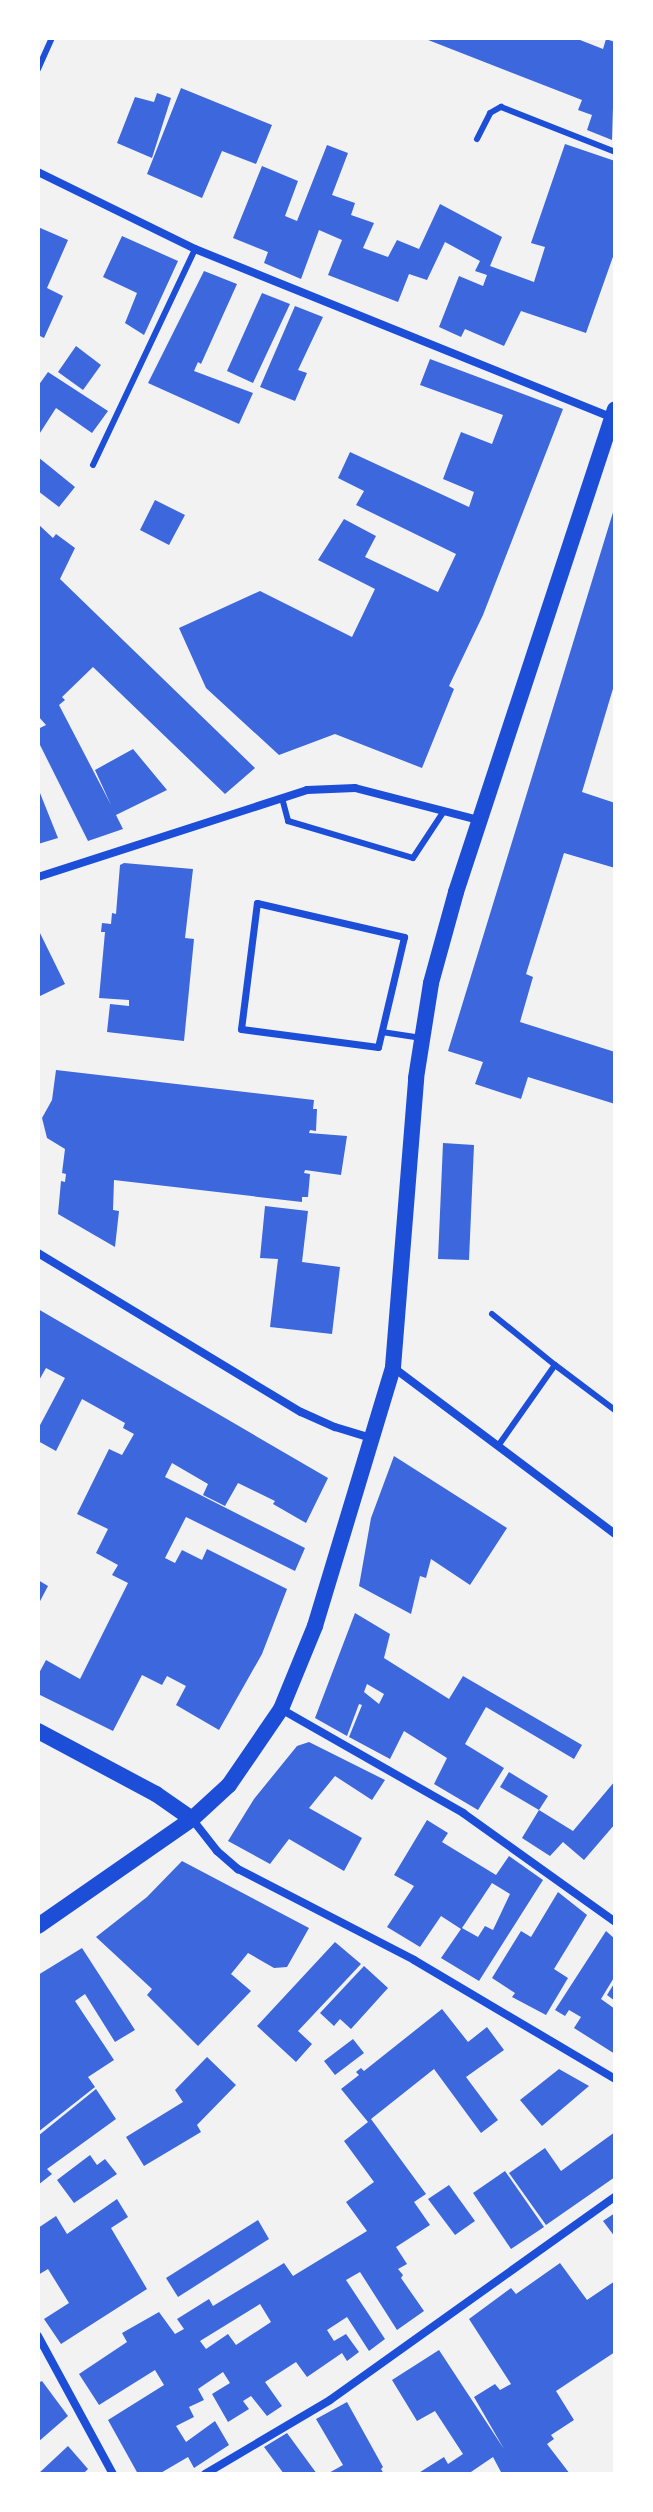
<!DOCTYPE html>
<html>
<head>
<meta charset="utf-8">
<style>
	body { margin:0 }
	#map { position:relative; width:653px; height:2512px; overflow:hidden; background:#f2f2f2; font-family:"Noto Sans",sans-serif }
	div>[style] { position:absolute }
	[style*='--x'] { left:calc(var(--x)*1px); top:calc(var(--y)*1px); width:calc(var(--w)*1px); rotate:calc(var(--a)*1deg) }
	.building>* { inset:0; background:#3d67dc }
	.service>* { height:6px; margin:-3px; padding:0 3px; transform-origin:3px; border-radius:3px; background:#1d4ed8 }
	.pedestrian>* { height:7px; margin:-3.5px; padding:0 3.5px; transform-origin:3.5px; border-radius:3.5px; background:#1d4ed8 }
	.minor>* { height:8px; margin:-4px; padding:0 4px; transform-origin:4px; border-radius:4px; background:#1d4ed8 }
	.secondary>* { height:16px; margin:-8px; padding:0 8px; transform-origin:8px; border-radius:8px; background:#1d4ed8 }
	span { translate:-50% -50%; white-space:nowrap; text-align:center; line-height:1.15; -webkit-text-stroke:8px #fff; paint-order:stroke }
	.frame { position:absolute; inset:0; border:40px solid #fff; pointer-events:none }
</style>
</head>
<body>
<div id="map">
	<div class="building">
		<div style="clip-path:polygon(423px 38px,575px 38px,603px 49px,606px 39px,615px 42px,612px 140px,587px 130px,592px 115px,578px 110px,582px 100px)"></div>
		<div style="clip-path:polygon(181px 88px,272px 125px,256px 164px,222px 151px,202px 198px,147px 174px)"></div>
		<div style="clip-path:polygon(157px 93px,171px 98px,152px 158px,117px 143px,135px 97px,154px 102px)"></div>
		<div style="clip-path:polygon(565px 144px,615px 161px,615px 251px,586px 333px,521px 311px,504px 346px,465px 329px,461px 337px,439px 327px,459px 276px,483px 286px,487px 275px,475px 271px,480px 261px,445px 242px,427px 280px,409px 274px,398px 302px,328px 275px,342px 240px,319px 230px,301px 279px,264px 263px,268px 252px,233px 238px,262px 166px,298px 181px,285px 216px,297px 221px,327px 145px,348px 153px,332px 195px,355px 203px,351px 215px,374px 223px,363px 248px,388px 257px,397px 240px,419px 249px,440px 204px,502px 237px,490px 266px,534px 282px,545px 247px,531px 243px)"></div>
		<div style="clip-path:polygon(38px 227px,68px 240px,47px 288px,63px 296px,44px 338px,38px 335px)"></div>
		<div style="clip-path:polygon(122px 236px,178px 261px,144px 335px,125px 323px,137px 293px,103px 277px)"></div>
		<div style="clip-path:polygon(204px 271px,237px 284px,201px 364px,198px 362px,194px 371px,253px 393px,239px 424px,148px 383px)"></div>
		<div style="clip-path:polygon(262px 293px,290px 304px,253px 383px,227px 371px)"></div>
		<div style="clip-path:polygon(295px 306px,323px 317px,298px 370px,307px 373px,295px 401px,260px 387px)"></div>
		<div style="clip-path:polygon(76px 346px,101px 365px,83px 390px,58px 372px)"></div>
		<div style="clip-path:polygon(430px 359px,563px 409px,483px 615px,449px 686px,454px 689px,422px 768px,335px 734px,279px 755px,206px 688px,179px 628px,260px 591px,352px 637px,375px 589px,318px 560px,344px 519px,376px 536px,365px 557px,438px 592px,456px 554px,356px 505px,364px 491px,338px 478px,350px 452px,469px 507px,474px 492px,443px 479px,449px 463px,461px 432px,492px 444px,503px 415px,420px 385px)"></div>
		<div style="clip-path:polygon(48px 372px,108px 411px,92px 433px,56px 408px,38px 436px,38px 386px)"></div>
		<div style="clip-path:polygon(38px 457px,75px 487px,59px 507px,38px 491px)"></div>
		<div style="clip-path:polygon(155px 500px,185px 515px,169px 545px,140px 530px)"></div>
		<div style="clip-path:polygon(614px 509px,615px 682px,582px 792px,615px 803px,615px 868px,564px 853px,526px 974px,533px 977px,520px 1022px,615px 1052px,615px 1104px,528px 1077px,521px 1099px,475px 1084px,483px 1062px,448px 1051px)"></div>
		<div style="clip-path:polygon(38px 524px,53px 538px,56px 534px,75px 548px,60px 579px,255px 768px,225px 794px,93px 667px,62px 697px,65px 700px,59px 705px,111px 805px,95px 770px,133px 749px,167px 790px,116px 815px,123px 829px,88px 841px,38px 741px,38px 729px,46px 725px,38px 716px)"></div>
		<div style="clip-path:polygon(38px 788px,58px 838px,38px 844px)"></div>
		<div style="clip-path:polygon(124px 863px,193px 869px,185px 938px,194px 939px,184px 1041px,107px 1032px,110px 1004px,129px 1006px,129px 1000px,99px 998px,105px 932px,101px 932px,102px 923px,111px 924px,112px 913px,116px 914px,120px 865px)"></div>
		<div style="clip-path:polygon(38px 929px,65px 984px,38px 997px)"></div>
		<div style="clip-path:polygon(56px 1070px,314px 1100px,313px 1109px,317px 1109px,316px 1131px,310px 1130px,309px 1133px,347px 1136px,341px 1175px,305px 1170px,304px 1173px,310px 1174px,308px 1197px,302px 1197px,302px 1202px,114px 1180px,113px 1210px,119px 1211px,115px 1247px,58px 1214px,61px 1181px,65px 1182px,66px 1174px,62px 1173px,65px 1149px,47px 1138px,42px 1118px,52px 1100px)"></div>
		<div style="clip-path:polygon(443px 1143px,474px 1145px,469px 1260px,438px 1259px)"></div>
		<div style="clip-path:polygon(265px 1206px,308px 1211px,302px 1262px,340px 1267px,332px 1334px,270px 1327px,278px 1259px,260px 1258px)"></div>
		<div style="clip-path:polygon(38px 1309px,328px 1478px,306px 1523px,273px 1504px,275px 1501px,238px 1483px,225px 1506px,203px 1495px,208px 1484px,172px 1463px,165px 1477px,305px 1548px,295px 1571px,186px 1517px,165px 1558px,175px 1563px,182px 1550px,202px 1560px,207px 1549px,287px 1589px,262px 1654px,219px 1730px,176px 1705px,186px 1686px,167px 1676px,162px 1685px,142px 1675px,113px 1731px,38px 1694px,38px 1675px,46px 1660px,80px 1679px,128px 1583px,112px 1575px,118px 1565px,96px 1553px,108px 1529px,77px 1514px,109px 1449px,122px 1455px,134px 1434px,123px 1428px,125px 1423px,82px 1399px,56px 1451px,38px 1441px,38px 1429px,65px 1378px,46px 1368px,38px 1382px)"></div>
		<div style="clip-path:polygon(394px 1456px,507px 1528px,470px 1585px,431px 1559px,426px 1578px,420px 1576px,411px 1614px,359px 1586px,371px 1518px)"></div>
		<div style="clip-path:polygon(38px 1580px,48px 1586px,38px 1605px)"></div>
		<div style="clip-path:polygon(evenodd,355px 1613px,390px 1634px,384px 1658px,449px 1699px,463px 1676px,582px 1745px,574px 1759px,486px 1707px,465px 1744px,504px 1768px,478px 1810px,434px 1784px,447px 1758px,404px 1731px,390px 1759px,349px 1737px,362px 1705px,359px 1704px,347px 1736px,315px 1718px,355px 1613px,367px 1684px,384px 1694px,379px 1704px,364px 1692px,367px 1684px)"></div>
		<div style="clip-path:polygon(309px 1742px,385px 1780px,372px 1800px,335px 1776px,309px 1808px,362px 1838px,344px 1871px,289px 1839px,270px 1864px,228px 1841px,254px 1799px,297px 1746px)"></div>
		<div style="clip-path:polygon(509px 1772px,548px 1796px,539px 1810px,500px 1787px)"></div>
		<div style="clip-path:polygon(615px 1781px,615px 1824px,584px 1860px,563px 1842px,550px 1856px,522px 1838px,539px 1810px,573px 1831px)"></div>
		<div style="clip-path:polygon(evenodd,427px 1820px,448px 1833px,442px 1842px,496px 1875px,509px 1856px,543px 1880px,479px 1981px,441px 1958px,461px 1929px,441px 1916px,420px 1947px,387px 1927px,414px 1886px,394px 1875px,427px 1820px,492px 1883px,510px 1894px,493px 1930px,485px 1926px,478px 1937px,462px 1928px,492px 1883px)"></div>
		<div style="clip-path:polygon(182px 1861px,309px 1928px,287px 1967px,274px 1968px,248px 1953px,231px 1974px,251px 1991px,198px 2046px,147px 1995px,152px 1989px,96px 1937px,147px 1897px)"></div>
		<div style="clip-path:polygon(558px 1892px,587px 1915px,554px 1969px,568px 1978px,546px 2015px,512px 1997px,515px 1993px,492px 1978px,521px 1931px,531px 1937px)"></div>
		<div style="clip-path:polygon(606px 1931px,615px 1939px,615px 1976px,601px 1999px,615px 2009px,615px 2054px,574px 2028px,581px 2017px,569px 2010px,565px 2016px,555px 2010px)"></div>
		<div style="clip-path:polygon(335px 1942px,361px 1964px,298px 2031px,312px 2044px,296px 2062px,257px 2026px)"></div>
		<div style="clip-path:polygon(82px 1948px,135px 2030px,115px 2042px,85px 1994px,75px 2001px,114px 2060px,88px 2077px,95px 2087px,38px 2132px,38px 1975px)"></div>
		<div style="clip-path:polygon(364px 1966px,388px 1988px,351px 2029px,340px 2019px,334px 2026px,320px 2013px)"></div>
		<div style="clip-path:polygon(615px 1982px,615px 2001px,607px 1995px)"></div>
		<div style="clip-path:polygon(evenodd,442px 2009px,468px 2042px,487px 2027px,504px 2050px,466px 2077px,498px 2120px,481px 2133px,434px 2069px,371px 2119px,426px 2194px,414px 2202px,430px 2225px,396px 2247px,407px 2264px,398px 2269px,403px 2275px,401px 2278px,424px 2311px,397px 2330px,360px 2272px,346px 2280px,385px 2339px,369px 2351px,347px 2317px,327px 2330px,334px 2341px,346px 2334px,359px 2352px,347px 2361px,342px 2353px,307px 2377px,296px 2362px,265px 2382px,282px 2406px,267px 2416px,251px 2396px,243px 2401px,249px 2409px,228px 2422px,212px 2394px,230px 2383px,223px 2372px,198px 2389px,204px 2400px,189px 2407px,194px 2417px,176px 2426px,186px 2442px,215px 2421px,229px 2445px,194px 2468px,188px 2457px,159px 2474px,138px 2474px,108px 2420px,164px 2385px,155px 2370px,99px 2405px,79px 2374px,127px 2342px,122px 2333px,159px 2312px,175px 2334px,184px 2329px,177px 2319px,209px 2299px,213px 2306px,284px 2263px,293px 2276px,367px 2231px,346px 2202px,374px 2182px,344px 2141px,368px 2122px,341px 2089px,359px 2075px,356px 2072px,361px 2068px,364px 2071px,442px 2009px,260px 2304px,271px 2322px,236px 2345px,228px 2334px,206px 2349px,200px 2341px,260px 2304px)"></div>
		<div style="clip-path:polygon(353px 2039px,364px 2053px,335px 2075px,324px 2061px)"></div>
		<div style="clip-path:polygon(207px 2057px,236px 2085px,197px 2125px,201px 2132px,144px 2166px,126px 2137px,183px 2102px,175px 2090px)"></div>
		<div style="clip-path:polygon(559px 2069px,589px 2086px,542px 2126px,520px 2100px)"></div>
		<div style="clip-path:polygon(96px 2089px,116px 2119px,47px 2169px,52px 2174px,38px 2185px,38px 2136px)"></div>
		<div style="clip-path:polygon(615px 2132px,615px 2177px,546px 2225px,509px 2173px,545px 2148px,561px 2171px)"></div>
		<div style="clip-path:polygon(90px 2155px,97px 2165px,105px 2159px,117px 2174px,74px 2203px,57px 2180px)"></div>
		<div style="clip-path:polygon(505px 2171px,544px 2227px,511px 2249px,473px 2193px)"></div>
		<div style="clip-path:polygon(449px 2185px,475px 2221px,455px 2235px,428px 2199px)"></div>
		<div style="clip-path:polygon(117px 2199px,128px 2217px,111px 2228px,147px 2289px,61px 2344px,44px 2319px,69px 2303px,48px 2269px,38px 2275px,38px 2228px,56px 2216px,67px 2234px)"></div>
		<div style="clip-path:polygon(615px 2213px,615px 2237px,603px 2221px)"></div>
		<div style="clip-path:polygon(258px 2220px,269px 2239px,178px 2297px,166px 2278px)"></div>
		<div style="clip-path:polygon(560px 2263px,587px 2300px,615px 2281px,615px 2352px,556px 2391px,574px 2420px,551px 2435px,554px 2439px,547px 2444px,570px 2474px,502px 2474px,493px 2457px,468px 2474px,417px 2474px,444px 2457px,448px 2464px,463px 2454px,435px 2411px,417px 2421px,392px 2380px,439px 2350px,504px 2449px,474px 2397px,495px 2384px,500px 2390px,511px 2384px,469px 2319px,511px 2288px,516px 2294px)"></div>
		<div style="clip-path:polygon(42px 2381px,68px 2416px,38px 2442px,38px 2383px)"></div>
		<div style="clip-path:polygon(347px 2402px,383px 2467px,381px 2469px,384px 2474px,327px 2474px,343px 2465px,316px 2419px)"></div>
		<div style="clip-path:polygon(287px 2433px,317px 2474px,284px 2474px,264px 2447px)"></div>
		<div style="clip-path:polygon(68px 2446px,88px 2469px,83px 2474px,38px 2474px)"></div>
	</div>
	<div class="service">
		<div style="--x:38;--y:69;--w:34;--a:-66"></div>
		<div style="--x:477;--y:139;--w:29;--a:-63"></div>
		<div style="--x:490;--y:113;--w:13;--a:-29"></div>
		<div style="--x:501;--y:107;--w:123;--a:21.5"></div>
		<div style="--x:93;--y:465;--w:239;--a:-64.7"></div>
		<div style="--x:282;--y:798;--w:24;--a:75"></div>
		<div style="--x:288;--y:821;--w:130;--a:16.5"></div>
		<div style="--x:413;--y:858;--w:56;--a:-56.6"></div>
		<div style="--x:382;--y:1032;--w:40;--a:8.5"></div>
		<div style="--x:492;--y:1314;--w:81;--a:39"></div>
		<div style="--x:498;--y:1446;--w:99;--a:-54.9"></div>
		<div style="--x:555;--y:1365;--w:75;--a:36.9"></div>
	</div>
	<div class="pedestrian">
		<div style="--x:257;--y:903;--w:151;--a:13"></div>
		<div style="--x:404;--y:937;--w:113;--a:103.3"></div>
		<div style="--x:378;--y:1047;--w:138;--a:-172.5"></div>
		<div style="--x:241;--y:1029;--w:127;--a:-82.8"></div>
	</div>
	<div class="minor">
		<div style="--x:38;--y:172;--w:175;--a:26.1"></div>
		<div style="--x:195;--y:249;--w:449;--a:22"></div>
		<div style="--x:38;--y:877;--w:283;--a:-17.9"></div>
		<div style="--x:307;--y:790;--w:48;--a:-2.4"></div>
		<div style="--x:355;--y:788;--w:128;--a:14.5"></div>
		<div style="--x:38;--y:1253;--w:307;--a:31.2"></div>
		<div style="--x:301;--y:1412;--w:37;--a:24"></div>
		<div style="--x:335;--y:1427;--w:39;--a:17"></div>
		<div style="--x:394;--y:1368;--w:276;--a:36.9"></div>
		<div style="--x:281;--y:1709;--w:210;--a:29.7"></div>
		<div style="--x:463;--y:1813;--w:187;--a:35.6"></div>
		<div style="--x:192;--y:1819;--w:41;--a:52"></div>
		<div style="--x:217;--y:1851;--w:28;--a:41"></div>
		<div style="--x:238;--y:1869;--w:198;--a:27.3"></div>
		<div style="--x:414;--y:1960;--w:234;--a:30.6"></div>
		<div style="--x:38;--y:2336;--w:157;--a:61.5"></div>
		<div style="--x:205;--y:2474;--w:145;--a:-30.6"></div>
		<div style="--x:330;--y:2400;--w:350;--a:-35.5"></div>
	</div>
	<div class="secondary">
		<div style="--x:38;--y:1731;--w:134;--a:28.1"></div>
		<div style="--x:156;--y:1794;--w:44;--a:34.8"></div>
		<div style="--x:38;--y:1926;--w:188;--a:-34.8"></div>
		<div style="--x:192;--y:1819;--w:50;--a:-42.6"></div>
		<div style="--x:229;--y:1785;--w:92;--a:-55.6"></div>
		<div style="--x:281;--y:1709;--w:90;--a:-67.7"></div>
		<div style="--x:315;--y:1626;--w:270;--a:-73.2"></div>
		<div style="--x:393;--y:1367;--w:290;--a:-85.4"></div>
		<div style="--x:416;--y:1078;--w:96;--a:-81"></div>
		<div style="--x:431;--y:983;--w:94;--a:-74.6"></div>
		<div style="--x:456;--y:892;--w:508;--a:-71.78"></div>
	</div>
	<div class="frame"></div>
</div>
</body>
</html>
